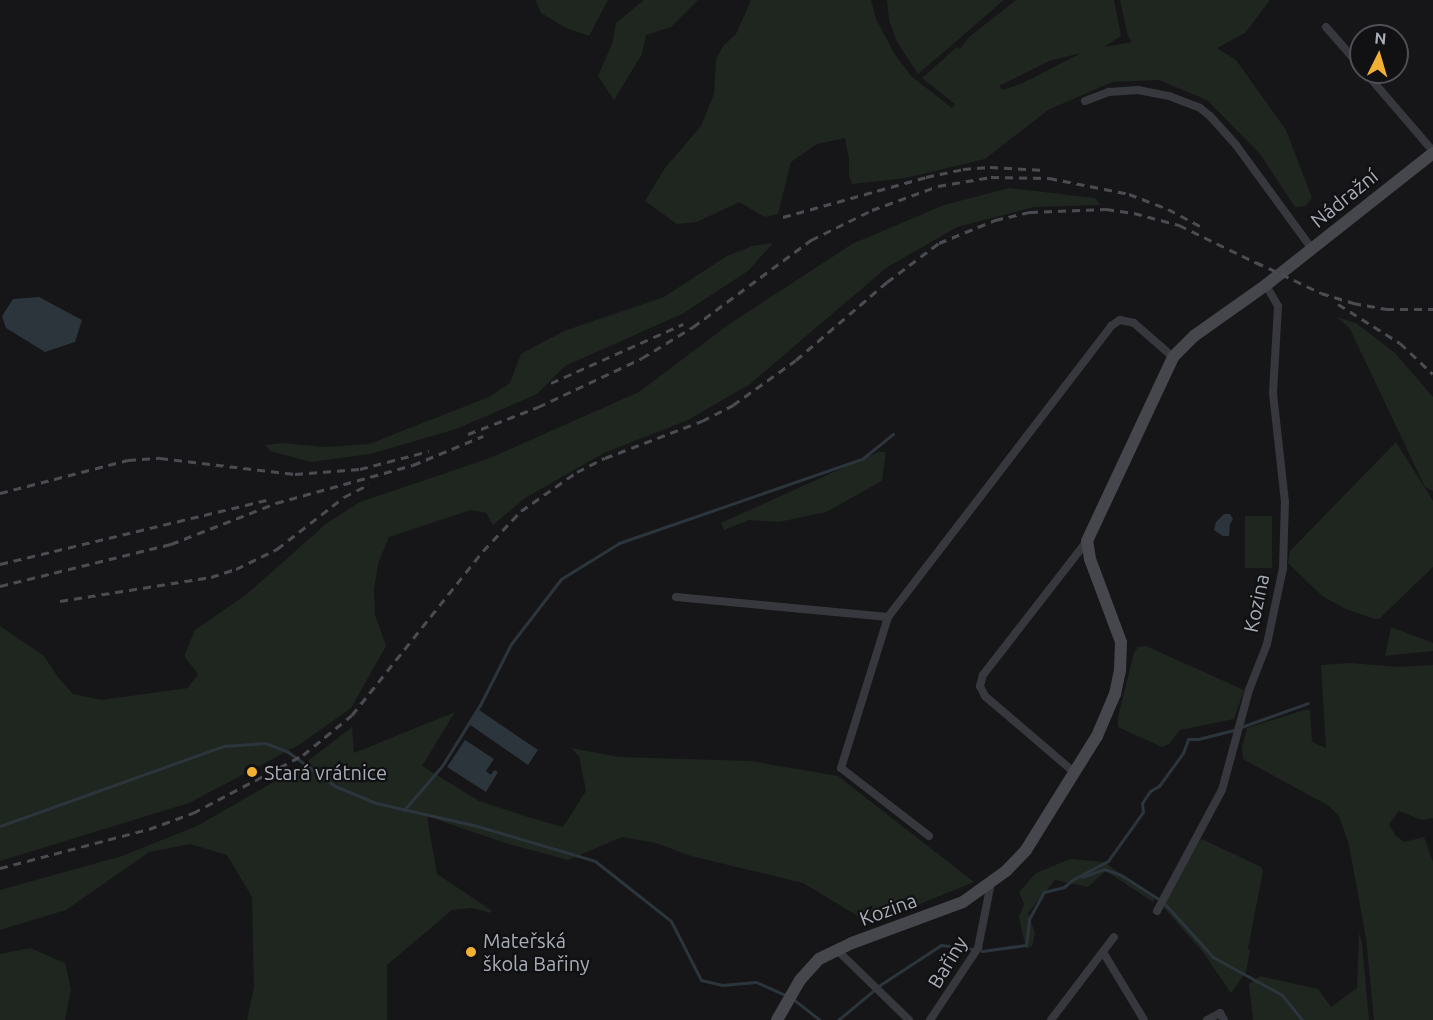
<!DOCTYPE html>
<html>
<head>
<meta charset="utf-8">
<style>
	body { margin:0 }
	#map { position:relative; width:1433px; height:1020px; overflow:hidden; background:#161618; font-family:Ubuntu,sans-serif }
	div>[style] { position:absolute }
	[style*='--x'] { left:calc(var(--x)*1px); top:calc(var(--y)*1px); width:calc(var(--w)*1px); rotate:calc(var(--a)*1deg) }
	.green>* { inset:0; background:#1e261f }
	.water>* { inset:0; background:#2c353c }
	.stream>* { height:3px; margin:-1.5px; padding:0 1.5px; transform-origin:1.5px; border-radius:1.5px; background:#2c353c }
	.minor>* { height:8px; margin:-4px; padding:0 4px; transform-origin:4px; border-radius:4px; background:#37383d }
	.secondary>* { height:12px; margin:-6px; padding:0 6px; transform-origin:6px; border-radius:6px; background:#45474d }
	.rail>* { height:3px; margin-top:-1.5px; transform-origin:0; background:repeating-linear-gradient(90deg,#4a4c52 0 8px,transparent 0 14px) }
	.dots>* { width:16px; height:16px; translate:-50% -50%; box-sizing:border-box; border:3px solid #111113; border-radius:50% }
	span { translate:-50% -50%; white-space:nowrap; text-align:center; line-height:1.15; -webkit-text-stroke:4.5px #111113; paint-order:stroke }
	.street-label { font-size:20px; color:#a8adb8 }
	.poi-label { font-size:20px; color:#a8adb8 }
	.left { translate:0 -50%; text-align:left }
	.north { position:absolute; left:1349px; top:24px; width:60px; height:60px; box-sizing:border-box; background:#111113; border:2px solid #4d4f55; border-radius:50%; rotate:5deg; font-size:16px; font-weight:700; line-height:24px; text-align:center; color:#a8adb8 }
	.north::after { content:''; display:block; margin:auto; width:21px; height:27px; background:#f2b134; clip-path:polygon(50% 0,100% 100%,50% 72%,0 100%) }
</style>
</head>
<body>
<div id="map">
	<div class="green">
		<div style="clip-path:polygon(535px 0,608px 0,589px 36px,566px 28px,541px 13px)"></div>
		<div style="clip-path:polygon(644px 0,698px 0,671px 27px,646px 35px,642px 54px,614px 100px,598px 76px,612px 44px,616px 23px)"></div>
		<div style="clip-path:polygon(evenodd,751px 0,871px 0,876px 19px,894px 53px,911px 76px,952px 108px,955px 104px,922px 78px,957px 47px,960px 49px,969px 37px,1016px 0,1114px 0,1121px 36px,1104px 47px,1132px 42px,1128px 36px,1120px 0,1270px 0,1245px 33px,1217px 48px,1236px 60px,1286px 130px,1312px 198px,1306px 206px,1295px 207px,1260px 154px,1207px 100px,1159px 80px,1112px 82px,1048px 110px,985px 159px,906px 178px,852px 184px,849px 177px,849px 159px,845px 138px,817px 144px,791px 162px,778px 214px,765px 217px,739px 202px,697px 222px,677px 224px,645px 201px,665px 168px,701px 126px,714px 94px,716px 60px,723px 46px,736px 34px,751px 0,1081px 53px,1023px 83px,1003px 90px,999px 86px,1049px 61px,1081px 53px)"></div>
		<div style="clip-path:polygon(887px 0,1004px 0,918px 74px,897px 42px,889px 20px)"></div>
		<div style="clip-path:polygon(1009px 188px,1095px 198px,1100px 205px,1034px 207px,957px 227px,886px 268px,750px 384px,688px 420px,604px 453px,525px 498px,493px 525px,486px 513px,471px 510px,389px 537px,378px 564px,374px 590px,375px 615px,386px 646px,351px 708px,299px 745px,189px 803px,0 861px,0 626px,44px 656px,57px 676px,73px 694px,101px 700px,188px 688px,198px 674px,184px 656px,195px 630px,247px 594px,327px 523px,360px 502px,490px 458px,639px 392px,728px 325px,852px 244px,944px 205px)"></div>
		<div style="clip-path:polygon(773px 243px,748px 271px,682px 314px,565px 366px,537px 394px,456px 429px,370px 454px,311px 462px,270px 451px,265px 445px,282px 443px,326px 447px,369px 444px,489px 397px,510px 383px,521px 354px,564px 331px,664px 297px,727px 256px,752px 246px)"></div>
		<div style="clip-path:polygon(1337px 317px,1356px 323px,1395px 353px,1433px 397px,1433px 491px,1425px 487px,1350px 329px)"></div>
		<div style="clip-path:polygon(1396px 442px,1433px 501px,1433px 567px,1379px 619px,1375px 619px,1346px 609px,1322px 596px,1288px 563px,1290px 551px)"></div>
		<div style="clip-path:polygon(878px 452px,886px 452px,882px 481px,826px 512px,779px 522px,749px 520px,724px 530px,721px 523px)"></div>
		<div style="clip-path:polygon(1245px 516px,1272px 516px,1272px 568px,1245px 568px)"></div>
		<div style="clip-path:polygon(1391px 627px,1433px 643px,1433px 651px,1385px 656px)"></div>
		<div style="clip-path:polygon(1146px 646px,1244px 690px,1234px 719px,1180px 730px,1169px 744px,1162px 747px,1118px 727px,1118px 717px,1134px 653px,1138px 647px)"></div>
		<div style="clip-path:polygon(1350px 663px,1399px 667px,1433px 665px,1433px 818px,1422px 820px,1399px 811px,1389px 824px,1395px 835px,1404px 842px,1424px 837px,1433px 862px,1433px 1020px,1374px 1020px,1366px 938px,1349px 845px,1339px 816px,1329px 806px,1243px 759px,1242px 747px,1247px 728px,1304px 710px,1310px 710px,1312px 742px,1326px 748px,1321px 665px)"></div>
		<div style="clip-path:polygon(455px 712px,422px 766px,479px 801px,528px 817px,563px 827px,586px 791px,579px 756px,571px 748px,619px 757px,751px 761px,838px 776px,974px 882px,871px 924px,803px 883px,691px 856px,656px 843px,622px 837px,568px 860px,502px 842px,427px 816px,437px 874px,491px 910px,491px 913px,472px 908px,452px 910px,387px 965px,387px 1020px,247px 1020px,254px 987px,252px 897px,227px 855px,190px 844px,149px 852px,66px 910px,0 930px,0 890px,122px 856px,197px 826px,300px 767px,352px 727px,354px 753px)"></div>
		<div style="clip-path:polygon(1202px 839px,1261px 867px,1263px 871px,1248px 949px,1250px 950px,1246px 972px,1231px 993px,1203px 952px,1163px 907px,1199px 841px)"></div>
		<div style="clip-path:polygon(1070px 859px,1104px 862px,1155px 898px,1153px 902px,1106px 871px,1088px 887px,1055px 880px,1028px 913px,1035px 933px,1032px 946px,1026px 949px,1019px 917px,1024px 904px,1019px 892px,1036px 873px)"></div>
		<div style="clip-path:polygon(1359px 933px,1362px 943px,1369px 1020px,1253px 1020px,1249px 984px,1260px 976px,1318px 989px,1331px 1007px,1357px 988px)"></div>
		<div style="clip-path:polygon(30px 948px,65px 963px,71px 989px,65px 1020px,0 1020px,0 954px)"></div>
	</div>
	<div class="water">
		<div style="clip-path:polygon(39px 297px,82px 320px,75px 342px,45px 352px,6px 328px,2px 316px,13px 299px)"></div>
		<div style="clip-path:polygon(1224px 514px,1230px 514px,1233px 519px,1230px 524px,1229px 536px,1223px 536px,1214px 530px,1216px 522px)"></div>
		<div style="clip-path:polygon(479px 710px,538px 750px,528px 765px,469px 724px)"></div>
		<div style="clip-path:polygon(465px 740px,494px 759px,486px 771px,491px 775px,494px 770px,498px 772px,486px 792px,447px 767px)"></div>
	</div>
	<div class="stream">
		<div style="--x:1241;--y:727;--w:71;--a:-19.7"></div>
		<div style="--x:404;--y:810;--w:58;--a:-49.2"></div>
		<div style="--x:442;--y:766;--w:72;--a:-58.1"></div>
		<div style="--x:480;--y:705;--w:68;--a:-63.1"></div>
		<div style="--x:511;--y:644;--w:82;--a:-52.4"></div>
		<div style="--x:561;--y:579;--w:68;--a:-31.8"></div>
		<div style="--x:619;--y:543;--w:257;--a:-19.1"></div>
		<div style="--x:862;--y:459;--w:40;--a:-39"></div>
		<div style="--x:0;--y:826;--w:237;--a:-19.7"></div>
		<div style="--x:223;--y:746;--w:42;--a:-4.1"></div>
		<div style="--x:265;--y:743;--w:25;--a:21"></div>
		<div style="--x:288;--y:752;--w:58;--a:35.9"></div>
		<div style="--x:335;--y:786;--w:44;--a:22.5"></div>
		<div style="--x:376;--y:803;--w:104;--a:12.8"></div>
		<div style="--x:477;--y:826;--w:123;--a:16.5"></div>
		<div style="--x:595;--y:861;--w:97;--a:38.3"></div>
		<div style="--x:671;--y:921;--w:66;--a:63"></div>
		<div style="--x:701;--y:980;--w:22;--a:13"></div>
		<div style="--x:722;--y:985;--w:34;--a:-5"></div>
		<div style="--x:756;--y:982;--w:34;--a:24"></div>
		<div style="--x:1082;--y:877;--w:23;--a:-20"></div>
		<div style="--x:1104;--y:869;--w:18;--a:19"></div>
		<div style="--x:1121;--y:875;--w:46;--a:32.7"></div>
		<div style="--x:1072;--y:880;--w:41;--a:-27.8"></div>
		<div style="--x:1108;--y:861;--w:60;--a:-54.5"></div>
		<div style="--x:1143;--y:812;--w:9;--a:-96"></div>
		<div style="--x:1142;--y:803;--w:14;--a:-56"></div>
		<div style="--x:1150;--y:791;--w:10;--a:-29"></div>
		<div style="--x:1159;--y:786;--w:41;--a:-54"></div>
		<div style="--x:1183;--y:753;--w:15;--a:-70"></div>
		<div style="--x:1188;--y:739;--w:10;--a:0"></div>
		<div style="--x:1198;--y:739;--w:37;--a:-14"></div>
		<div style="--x:1164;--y:903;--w:73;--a:47.8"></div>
		<div style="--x:1213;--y:957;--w:79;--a:28.8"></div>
		<div style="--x:1282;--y:995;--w:32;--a:51"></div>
		<div style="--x:982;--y:951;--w:44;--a:-7.8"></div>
		<div style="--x:1026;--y:945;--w:26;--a:-83"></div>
		<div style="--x:1029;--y:919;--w:31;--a:-61"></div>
		<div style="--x:1044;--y:892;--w:21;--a:-14"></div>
		<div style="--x:1064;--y:887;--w:11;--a:-41"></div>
		<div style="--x:793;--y:999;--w:34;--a:38"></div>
		<div style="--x:838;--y:1020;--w:55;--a:-39.8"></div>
		<div style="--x:880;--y:985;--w:73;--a:-33.3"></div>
		<div style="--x:941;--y:945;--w:32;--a:7"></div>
	</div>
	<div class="minor">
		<div style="--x:1326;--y:27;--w:53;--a:48.8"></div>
		<div style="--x:1365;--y:72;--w:104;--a:49.3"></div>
		<div style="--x:1085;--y:101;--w:26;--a:-21"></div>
		<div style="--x:1109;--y:92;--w:29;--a:-4"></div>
		<div style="--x:1138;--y:90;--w:32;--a:11"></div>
		<div style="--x:1169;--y:96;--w:33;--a:21"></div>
		<div style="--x:1200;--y:108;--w:13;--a:39"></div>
		<div style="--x:1210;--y:116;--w:39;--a:48"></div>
		<div style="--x:1236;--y:145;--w:129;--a:53.8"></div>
		<div style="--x:676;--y:597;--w:213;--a:5.4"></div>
		<div style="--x:1075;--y:773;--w:118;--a:-139.5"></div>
		<div style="--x:985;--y:696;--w:11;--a:-117"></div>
		<div style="--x:980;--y:686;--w:11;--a:-75"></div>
		<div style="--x:983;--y:675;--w:170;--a:-52.2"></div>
		<div style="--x:929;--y:836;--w:111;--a:-142.3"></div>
		<div style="--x:841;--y:768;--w:158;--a:-72.7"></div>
		<div style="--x:888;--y:617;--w:367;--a:-52.5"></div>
		<div style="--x:1111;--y:326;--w:11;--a:-34"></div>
		<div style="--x:1120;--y:320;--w:14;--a:12"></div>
		<div style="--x:1134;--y:323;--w:52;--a:41.1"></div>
		<div style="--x:1157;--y:911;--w:137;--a:-61.8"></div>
		<div style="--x:1222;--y:790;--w:104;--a:-74.9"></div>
		<div style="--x:1249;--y:690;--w:49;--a:-68.6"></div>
		<div style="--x:1267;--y:644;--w:78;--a:-78.1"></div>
		<div style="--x:1283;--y:568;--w:66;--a:-88.3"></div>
		<div style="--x:1285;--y:502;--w:110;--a:-96.3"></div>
		<div style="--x:1273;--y:393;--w:87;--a:-86.7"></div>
		<div style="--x:1278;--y:306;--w:24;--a:-120"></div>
		<div style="--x:836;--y:949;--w:102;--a:44.2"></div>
		<div style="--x:1103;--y:952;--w:79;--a:58.9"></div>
		<div style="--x:930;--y:1020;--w:87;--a:-56.3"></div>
		<div style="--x:978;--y:948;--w:66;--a:-78.7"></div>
		<div style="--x:1051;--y:1020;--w:104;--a:-52.8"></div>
		<div style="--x:1207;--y:1020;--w:15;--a:-28"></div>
		<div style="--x:1220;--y:1013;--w:8;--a:60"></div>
	</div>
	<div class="secondary">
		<div style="--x:777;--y:1020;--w:46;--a:-60.1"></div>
		<div style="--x:800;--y:980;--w:28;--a:-48"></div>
		<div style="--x:819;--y:959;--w:37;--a:-26"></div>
		<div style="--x:852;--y:943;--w:118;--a:-20.3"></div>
		<div style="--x:963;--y:902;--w:53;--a:-35.8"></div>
		<div style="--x:1006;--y:871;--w:29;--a:-46"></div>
		<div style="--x:1026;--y:850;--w:134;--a:-58.1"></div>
		<div style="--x:1097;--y:736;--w:46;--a:-66.8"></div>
		<div style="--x:1115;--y:694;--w:25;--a:-78"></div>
		<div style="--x:1120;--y:670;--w:28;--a:-88"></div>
		<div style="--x:1121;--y:642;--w:89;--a:-110.5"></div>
		<div style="--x:1090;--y:559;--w:18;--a:-99"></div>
		<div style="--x:1087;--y:541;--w:203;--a:-64.9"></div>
		<div style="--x:1173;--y:357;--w:30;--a:-45"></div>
		<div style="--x:1194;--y:336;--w:88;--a:-35.3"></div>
		<div style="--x:1266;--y:285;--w:213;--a:-38.3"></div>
	</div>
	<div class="rail">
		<div style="--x:783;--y:217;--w:148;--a:-15.6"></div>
		<div style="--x:926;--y:177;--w:38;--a:-12"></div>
		<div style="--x:963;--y:169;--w:27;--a:-4"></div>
		<div style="--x:990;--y:167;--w:55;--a:3.1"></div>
		<div style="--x:1256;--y:262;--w:72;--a:25.5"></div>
		<div style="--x:1321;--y:293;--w:34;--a:17"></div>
		<div style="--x:1353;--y:303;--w:34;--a:10"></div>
		<div style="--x:1386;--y:309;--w:47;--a:0"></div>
		<div style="--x:1338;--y:304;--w:73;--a:32.2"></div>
		<div style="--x:1400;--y:343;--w:45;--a:43.2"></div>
		<div style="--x:551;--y:383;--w:145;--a:-24.1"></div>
		<div style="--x:468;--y:434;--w:75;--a:-21.1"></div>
		<div style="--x:538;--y:407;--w:115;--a:-25.2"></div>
		<div style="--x:642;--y:358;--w:60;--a:-31.3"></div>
		<div style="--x:693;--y:327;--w:147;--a:-36.4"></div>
		<div style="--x:811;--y:240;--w:68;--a:-26.2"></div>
		<div style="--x:872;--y:210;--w:70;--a:-20"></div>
		<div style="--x:938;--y:186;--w:54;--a:-9.6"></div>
		<div style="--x:991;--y:177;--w:58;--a:1"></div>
		<div style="--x:1049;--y:178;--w:82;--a:11.3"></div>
		<div style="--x:1129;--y:194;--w:42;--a:21"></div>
		<div style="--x:1168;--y:209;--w:40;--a:28"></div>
		<div style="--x:0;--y:493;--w:132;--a:-14.5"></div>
		<div style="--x:128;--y:460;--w:32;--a:-4"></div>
		<div style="--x:160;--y:458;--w:136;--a:6.8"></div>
		<div style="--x:295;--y:474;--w:65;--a:-4.4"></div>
		<div style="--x:360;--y:469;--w:71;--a:-14.6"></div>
		<div style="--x:0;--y:564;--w:275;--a:-13.5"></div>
		<div style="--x:0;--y:586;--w:176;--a:-13.8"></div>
		<div style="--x:171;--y:544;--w:113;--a:-21.3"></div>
		<div style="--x:276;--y:503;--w:142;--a:-15.5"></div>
		<div style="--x:413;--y:465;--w:76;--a:-22.5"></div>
		<div style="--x:60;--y:601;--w:153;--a:-9"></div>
		<div style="--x:211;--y:577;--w:26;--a:-18"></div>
		<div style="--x:236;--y:569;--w:46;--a:-26"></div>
		<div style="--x:277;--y:549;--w:85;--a:-37.8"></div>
		<div style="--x:344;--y:497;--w:28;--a:-27"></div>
		<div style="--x:0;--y:868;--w:154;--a:-14.7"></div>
		<div style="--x:149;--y:829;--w:47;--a:-20"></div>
		<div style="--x:193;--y:813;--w:124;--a:-27.8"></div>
		<div style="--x:303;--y:755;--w:63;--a:-39.2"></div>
		<div style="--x:352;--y:715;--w:210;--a:-51.4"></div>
		<div style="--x:483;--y:551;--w:55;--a:-46.5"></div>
		<div style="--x:521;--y:511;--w:68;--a:-34.9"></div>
		<div style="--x:577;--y:472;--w:31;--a:-27"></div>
		<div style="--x:605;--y:458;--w:104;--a:-20.9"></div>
		<div style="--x:702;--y:421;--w:35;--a:-27"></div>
		<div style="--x:733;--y:405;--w:77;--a:-35.5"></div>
		<div style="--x:796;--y:360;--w:120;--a:-40.6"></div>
		<div style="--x:887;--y:282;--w:65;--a:-36.9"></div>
		<div style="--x:939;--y:243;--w:61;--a:-22.3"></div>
		<div style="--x:995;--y:220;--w:36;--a:-13"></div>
		<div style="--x:1030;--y:212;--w:76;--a:-2.3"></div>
		<div style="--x:1106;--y:209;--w:28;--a:8"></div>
		<div style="--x:1134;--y:213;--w:47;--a:14.9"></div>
		<div style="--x:1179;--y:225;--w:93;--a:26"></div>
	</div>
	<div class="dots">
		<div style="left:252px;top:772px;background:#f2b134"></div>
		<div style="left:471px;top:952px;background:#f2b134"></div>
	</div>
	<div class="street-label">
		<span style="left:1344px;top:198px;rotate:-39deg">Nádražní</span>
		<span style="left:1256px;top:603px;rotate:-78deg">Kozina</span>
		<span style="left:888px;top:909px;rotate:-20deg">Kozina</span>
		<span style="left:947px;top:962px;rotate:-59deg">Bařiny</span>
	</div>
	<div class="poi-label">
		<span class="left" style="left:264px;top:772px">Stará vrátnice</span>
		<span class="left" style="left:483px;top:952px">Mateřská<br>škola Bařiny</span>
	</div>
	<div class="north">N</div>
</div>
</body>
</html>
